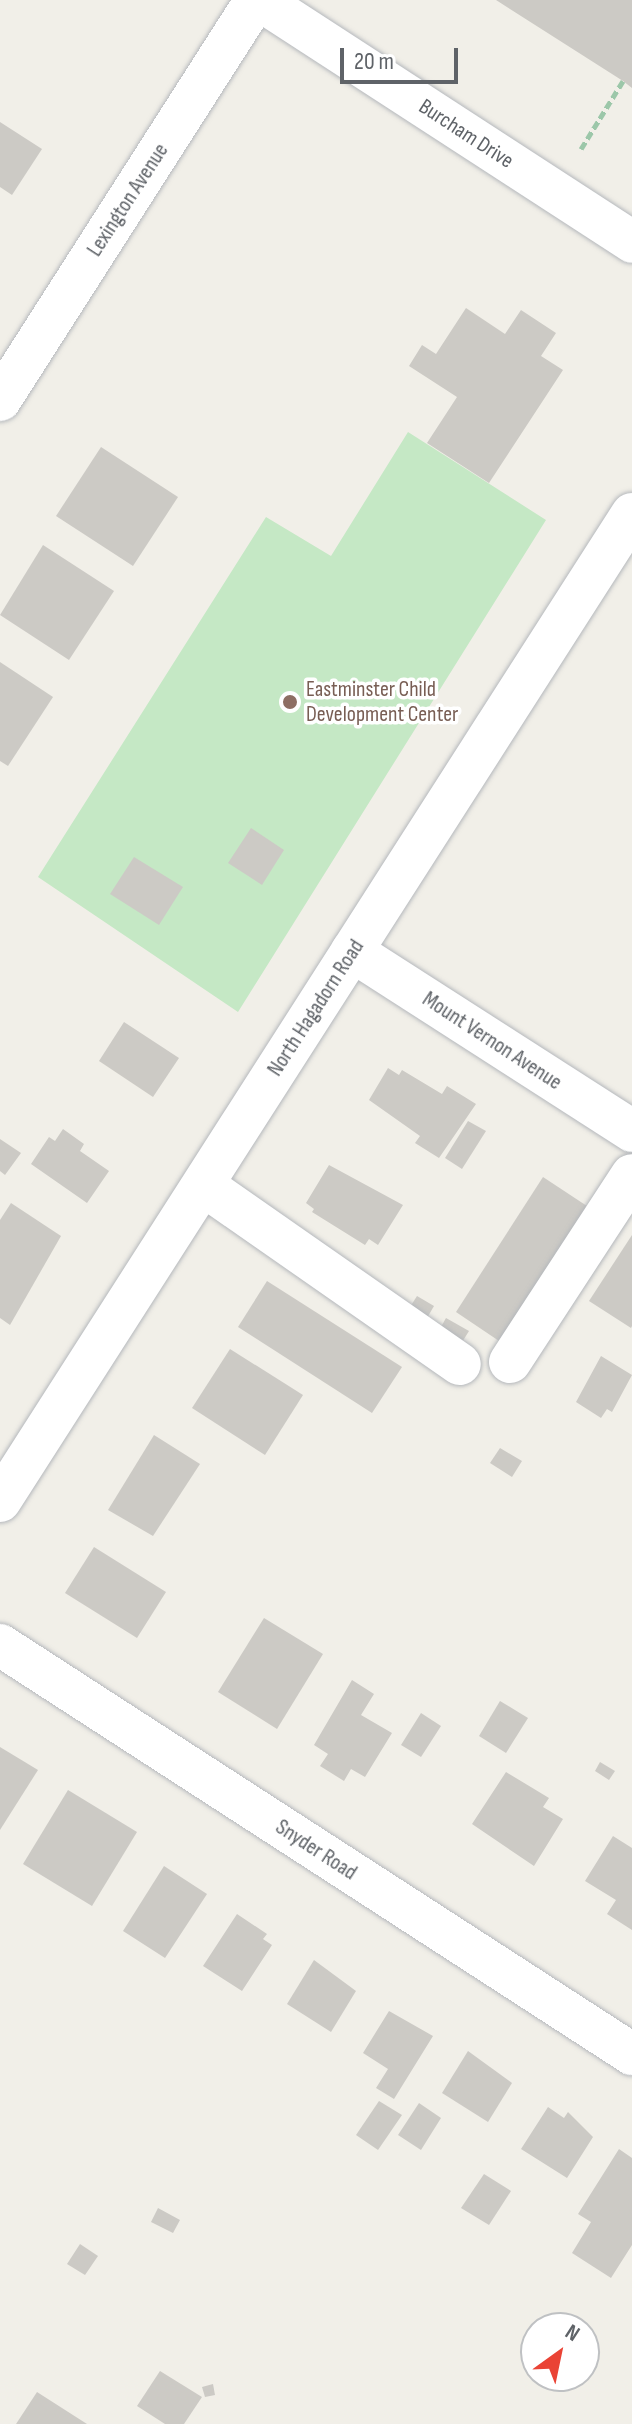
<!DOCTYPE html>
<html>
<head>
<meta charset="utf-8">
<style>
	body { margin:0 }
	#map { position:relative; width:632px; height:2424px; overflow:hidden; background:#f1efe8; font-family:"Sofia Sans Condensed",sans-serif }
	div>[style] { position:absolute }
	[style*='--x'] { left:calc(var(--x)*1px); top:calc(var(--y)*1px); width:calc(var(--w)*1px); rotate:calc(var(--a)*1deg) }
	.green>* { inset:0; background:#c5e8c5 }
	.building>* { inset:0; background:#cccac5 }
	.path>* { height:5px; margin-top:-2.5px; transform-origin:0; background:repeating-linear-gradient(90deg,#9cc7a9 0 8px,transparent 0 12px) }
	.roads { filter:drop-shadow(0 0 2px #b5b8bc) drop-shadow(0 0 2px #b5b8bc) }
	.minor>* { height:42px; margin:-21px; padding:0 21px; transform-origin:21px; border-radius:21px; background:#fff }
	.dots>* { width:22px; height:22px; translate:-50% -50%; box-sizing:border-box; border:4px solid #fff; border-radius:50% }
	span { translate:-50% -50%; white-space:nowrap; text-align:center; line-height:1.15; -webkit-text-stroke:7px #fff; paint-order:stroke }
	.street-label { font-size:22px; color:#5f6368 }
	.education-label { font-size:22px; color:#785e54 }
	.left { translate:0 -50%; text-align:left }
	.north { position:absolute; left:520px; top:2312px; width:80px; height:80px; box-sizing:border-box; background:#fff; border:2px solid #bfc1c3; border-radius:50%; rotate:33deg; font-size:22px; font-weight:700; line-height:32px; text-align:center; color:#5f6368 }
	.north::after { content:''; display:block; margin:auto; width:28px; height:36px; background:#ea4335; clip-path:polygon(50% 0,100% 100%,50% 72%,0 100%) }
	.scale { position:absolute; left:340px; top:48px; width:118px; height:36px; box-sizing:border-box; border:4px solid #5f6368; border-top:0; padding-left:10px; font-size:24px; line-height:28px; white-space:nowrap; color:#5f6368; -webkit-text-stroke:6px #fff; paint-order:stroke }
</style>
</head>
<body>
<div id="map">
	<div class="green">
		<div style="clip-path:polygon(408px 432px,546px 520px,238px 1012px,38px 877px,266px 517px,331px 556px)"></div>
	</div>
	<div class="building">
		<div style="clip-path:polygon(496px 0,632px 0,632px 88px,623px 81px)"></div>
		<div style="clip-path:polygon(0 122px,42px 149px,12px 195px,0 187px)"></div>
		<div style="clip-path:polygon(466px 308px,505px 334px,521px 310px,556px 333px,541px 356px,563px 370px,489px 483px,427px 443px,457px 397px,409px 366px,422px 345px,436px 354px)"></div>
		<div style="clip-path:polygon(101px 447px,178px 497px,133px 566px,56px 516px)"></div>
		<div style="clip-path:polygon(43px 545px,114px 591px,69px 660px,0 615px)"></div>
		<div style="clip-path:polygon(0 662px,53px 697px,8px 766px,0 761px)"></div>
		<div style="clip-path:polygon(251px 828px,284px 850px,262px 885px,228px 863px)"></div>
		<div style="clip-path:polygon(134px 857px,183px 887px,159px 925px,110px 894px)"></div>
		<div style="clip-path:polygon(124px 1022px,179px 1058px,153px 1097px,99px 1061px)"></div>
		<div style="clip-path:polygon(388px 1068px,399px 1075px,402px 1070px,442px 1094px,447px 1086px,476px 1104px,439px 1158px,415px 1143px,420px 1136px,369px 1100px)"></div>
		<div style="clip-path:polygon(468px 1121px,486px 1131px,462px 1169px,445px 1158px)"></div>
		<div style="clip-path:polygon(63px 1129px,84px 1144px,80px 1151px,109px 1171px,87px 1203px,31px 1164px,49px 1137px,55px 1141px)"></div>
		<div style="clip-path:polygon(0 1139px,21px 1153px,5px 1175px,0 1171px)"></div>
		<div style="clip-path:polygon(329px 1165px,403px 1205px,378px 1245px,369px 1239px,365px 1245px,312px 1212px,314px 1209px,306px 1203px)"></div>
		<div style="clip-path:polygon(543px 1177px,590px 1208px,502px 1343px,456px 1312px)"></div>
		<div style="clip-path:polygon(11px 1203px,61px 1236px,10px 1325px,0 1318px,0 1220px)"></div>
		<div style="clip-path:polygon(632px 1235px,632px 1326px,631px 1328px,589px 1301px)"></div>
		<div style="clip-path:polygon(267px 1281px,402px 1367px,372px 1413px,238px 1327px)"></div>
		<div style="clip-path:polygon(417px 1296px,434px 1306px,427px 1318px,410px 1307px)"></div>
		<div style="clip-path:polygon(446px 1318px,469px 1331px,459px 1347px,437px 1334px)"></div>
		<div style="clip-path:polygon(230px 1349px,303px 1395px,265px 1455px,192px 1408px)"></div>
		<div style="clip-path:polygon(601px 1356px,632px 1375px,612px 1412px,607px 1409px,601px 1418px,576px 1402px)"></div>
		<div style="clip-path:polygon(154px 1435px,200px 1464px,153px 1536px,108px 1510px)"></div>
		<div style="clip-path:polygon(500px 1448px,522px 1461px,512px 1477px,490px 1463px)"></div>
		<div style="clip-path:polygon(94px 1547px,166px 1592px,137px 1638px,65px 1593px)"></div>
		<div style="clip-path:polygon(264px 1618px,323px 1654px,277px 1729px,218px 1692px)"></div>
		<div style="clip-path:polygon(352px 1680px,374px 1694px,361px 1715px,392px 1733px,365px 1777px,351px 1769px,344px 1781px,320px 1766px,328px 1754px,314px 1745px)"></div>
		<div style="clip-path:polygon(500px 1701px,528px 1718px,506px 1753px,479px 1736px)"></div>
		<div style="clip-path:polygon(421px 1713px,441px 1726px,421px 1757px,401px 1745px)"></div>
		<div style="clip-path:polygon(0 1747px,38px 1770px,0 1830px)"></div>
		<div style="clip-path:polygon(600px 1762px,615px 1771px,609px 1780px,595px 1771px)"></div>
		<div style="clip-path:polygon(506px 1772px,549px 1798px,543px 1807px,563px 1819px,534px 1866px,472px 1824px)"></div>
		<div style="clip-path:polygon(68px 1790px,137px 1832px,92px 1906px,23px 1864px)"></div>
		<div style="clip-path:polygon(613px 1836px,632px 1848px,632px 1930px,607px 1914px,616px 1900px,585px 1881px)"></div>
		<div style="clip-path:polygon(164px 1866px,207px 1894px,165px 1958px,123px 1931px)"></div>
		<div style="clip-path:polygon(237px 1914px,267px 1934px,263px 1939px,272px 1945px,242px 1991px,203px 1966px)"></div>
		<div style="clip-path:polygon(314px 1960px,356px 1991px,331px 2032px,287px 2004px)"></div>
		<div style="clip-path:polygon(389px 2011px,433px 2036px,394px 2099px,376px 2088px,388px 2069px,363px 2053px)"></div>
		<div style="clip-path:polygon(468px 2051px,512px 2083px,488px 2122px,442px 2093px)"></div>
		<div style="clip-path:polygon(379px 2101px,402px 2115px,378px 2150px,356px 2135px)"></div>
		<div style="clip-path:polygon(419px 2103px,441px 2118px,421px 2150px,398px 2135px)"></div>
		<div style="clip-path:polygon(548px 2107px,564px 2118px,568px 2112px,593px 2137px,567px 2178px,521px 2149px)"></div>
		<div style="clip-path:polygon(619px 2149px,632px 2158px,632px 2245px,611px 2278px,572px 2253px,591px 2222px,578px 2214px)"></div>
		<div style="clip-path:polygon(484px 2174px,511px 2191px,489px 2225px,461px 2208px)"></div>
		<div style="clip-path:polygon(158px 2208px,180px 2220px,173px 2233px,151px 2222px)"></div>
		<div style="clip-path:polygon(80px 2244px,98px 2256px,85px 2275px,67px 2264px)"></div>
		<div style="clip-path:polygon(160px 2371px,202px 2397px,184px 2424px,165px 2424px,137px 2406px)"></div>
		<div style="clip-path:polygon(213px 2384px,215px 2395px,205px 2397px,202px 2387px)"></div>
		<div style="clip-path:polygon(37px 2392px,87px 2424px,16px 2424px)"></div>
	</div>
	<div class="path">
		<div style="--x:581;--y:149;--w:80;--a:-58.3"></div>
	</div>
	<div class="roads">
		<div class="minor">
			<div style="--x:260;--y:0;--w:444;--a:33"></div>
			<div style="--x:0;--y:400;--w:475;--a:-57.4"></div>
			<div style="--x:352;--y:951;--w:333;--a:32.7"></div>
			<div style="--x:203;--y:1185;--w:313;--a:34.9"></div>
			<div style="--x:510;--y:1362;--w:223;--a:-56.9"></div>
			<div style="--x:0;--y:1501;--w:1172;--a:-57.37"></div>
			<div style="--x:0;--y:1645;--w:753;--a:32.91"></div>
		</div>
	</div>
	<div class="dots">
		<div style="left:290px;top:702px;background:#8d6e63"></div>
	</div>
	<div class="street-label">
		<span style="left:466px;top:134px;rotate:33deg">Burcham Drive</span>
		<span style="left:128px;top:200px;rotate:-57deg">Lexington Avenue</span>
		<span style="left:316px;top:1008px;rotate:-57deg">North Hagadorn Road</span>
		<span style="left:492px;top:1041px;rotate:33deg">Mount Vernon Avenue</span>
		<span style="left:316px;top:1850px;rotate:33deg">Snyder Road</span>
	</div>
	<div class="education-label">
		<span class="left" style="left:306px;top:702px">Eastminster Child<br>Development Center</span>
	</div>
	<div class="north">N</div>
	<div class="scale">20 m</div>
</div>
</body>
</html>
